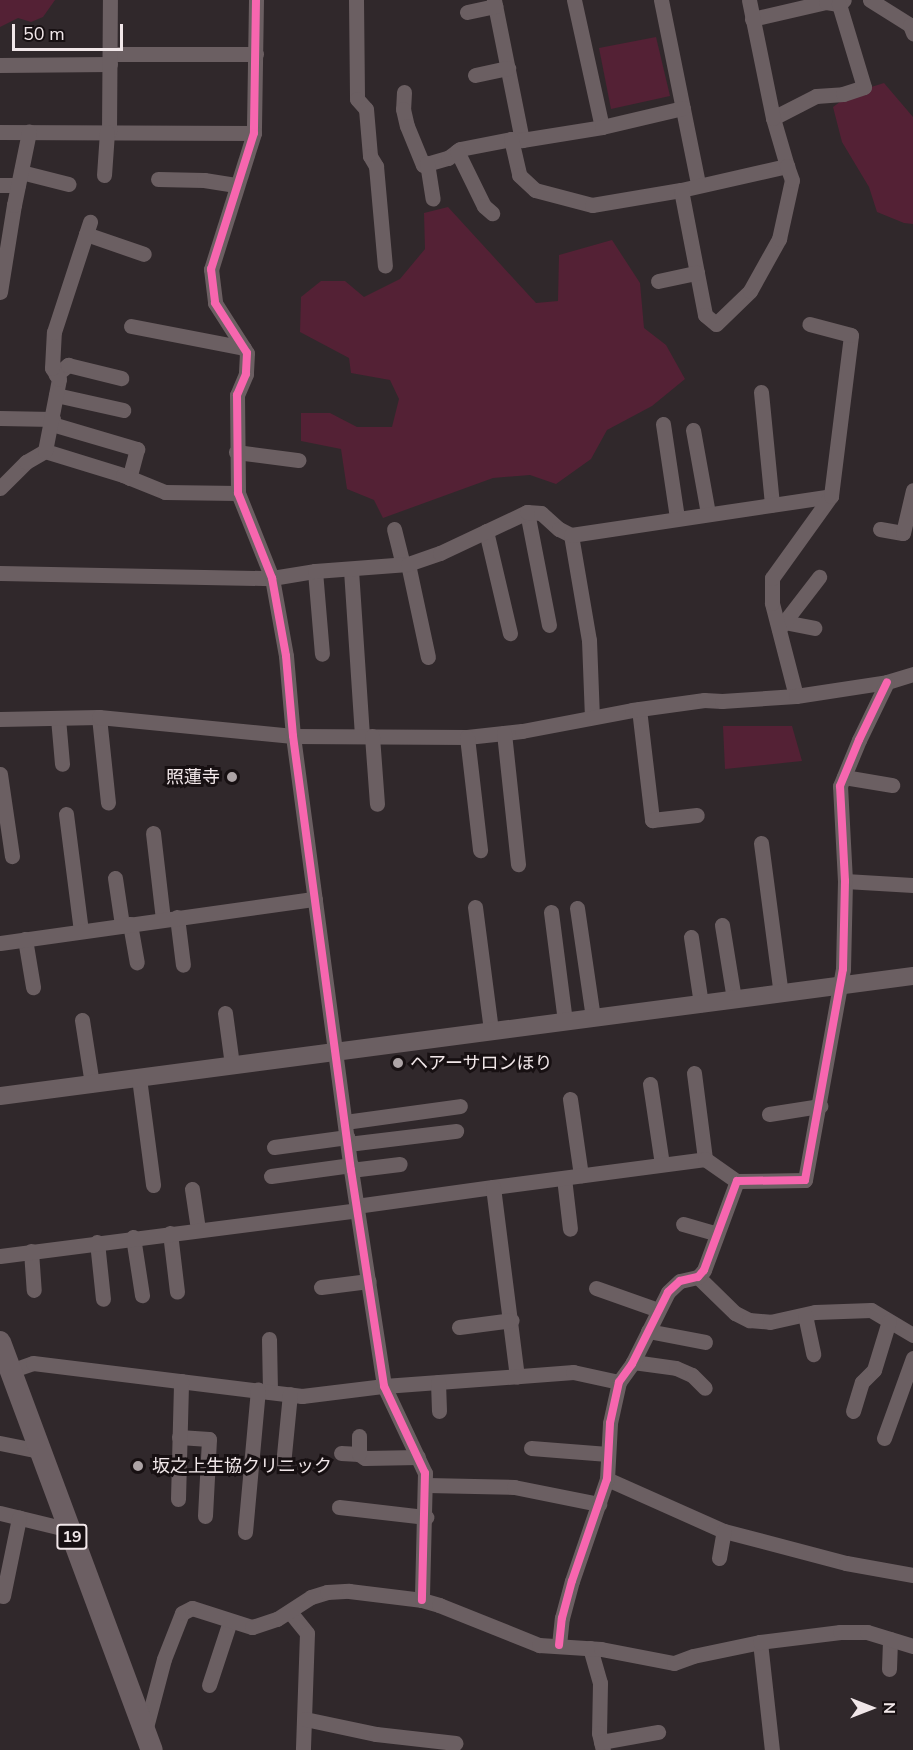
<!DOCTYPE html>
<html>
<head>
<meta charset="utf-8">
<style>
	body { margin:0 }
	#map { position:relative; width:913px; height:1750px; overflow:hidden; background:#30282b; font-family:"Nunito Sans","Noto Sans JP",sans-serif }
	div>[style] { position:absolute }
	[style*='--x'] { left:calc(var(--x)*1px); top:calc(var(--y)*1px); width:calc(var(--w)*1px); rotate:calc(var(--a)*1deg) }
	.green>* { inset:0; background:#542135 }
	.minor>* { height:15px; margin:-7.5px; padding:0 7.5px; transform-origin:7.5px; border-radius:7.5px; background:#6b5f62 }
	.tertiary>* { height:18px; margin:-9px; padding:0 9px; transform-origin:9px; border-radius:9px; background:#6b5f62 }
	.primary>* { height:22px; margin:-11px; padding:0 11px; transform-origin:11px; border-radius:11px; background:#6c5f63 }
	.cycleway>* { height:8px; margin:-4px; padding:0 4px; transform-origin:4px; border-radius:4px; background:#f766af }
	.dots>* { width:16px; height:16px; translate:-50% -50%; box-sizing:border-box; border:3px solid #171012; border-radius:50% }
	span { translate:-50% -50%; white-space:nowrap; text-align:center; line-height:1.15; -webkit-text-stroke:6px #171012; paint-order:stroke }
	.shield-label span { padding:2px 4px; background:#171012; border:2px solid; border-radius:4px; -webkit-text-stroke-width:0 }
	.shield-label { font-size:16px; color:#f1e7e9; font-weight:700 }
	.poi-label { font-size:18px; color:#f1e7e9 }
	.right { translate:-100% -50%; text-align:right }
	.left { translate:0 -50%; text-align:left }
	.north { position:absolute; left:841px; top:1678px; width:60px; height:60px; -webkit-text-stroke:4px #171012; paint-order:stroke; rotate:90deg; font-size:16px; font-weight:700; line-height:24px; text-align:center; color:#f1e7e9 }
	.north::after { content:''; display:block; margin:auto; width:21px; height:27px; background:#f1e7e9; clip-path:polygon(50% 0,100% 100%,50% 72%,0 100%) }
	.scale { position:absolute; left:12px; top:24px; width:111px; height:27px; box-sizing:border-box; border:3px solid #f1e7e9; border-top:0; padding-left:8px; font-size:18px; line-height:21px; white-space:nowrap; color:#f1e7e9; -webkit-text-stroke:4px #171012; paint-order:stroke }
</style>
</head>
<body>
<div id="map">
	<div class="green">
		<div style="clip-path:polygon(0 0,55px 0,43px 17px,31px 22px,18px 18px,0 27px)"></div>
		<div style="clip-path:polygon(656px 37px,670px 96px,611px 109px,599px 48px)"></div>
		<div style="clip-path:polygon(884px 83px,913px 117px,913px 224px,904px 223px,877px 212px,869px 187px,842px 142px,833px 107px,852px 93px)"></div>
		<div style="clip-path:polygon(448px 207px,536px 303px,558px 301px,559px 255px,612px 240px,640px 283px,644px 328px,666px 345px,685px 379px,652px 406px,607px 430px,591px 459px,556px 484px,530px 475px,493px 478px,383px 518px,374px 500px,347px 489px,341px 449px,301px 441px,301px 413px,330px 413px,357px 427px,392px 427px,399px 399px,390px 380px,351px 373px,349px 358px,300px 332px,301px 297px,321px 281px,345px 281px,364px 297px,400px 279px,425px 249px,424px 213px)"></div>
		<div style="clip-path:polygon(723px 726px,792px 726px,802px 761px,725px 769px)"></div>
	</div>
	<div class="minor">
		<div style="--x:256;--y:0;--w:133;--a:90.9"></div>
		<div style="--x:254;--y:133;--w:143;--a:107.5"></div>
		<div style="--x:211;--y:269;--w:34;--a:83"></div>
		<div style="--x:215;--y:303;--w:59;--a:57.4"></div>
		<div style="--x:247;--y:353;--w:21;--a:93"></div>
		<div style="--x:246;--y:374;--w:23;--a:113"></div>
		<div style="--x:237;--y:395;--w:98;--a:89.4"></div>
		<div style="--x:238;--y:493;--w:92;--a:68.2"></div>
		<div style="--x:272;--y:578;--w:79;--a:79.8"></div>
		<div style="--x:286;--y:656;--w:80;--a:85"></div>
		<div style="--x:293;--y:736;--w:438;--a:82.4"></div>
		<div style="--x:351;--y:1170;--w:219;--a:81.3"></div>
		<div style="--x:384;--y:1386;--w:96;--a:64.8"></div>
		<div style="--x:425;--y:1473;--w:127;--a:91.4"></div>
		<div style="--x:356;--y:0;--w:99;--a:89.4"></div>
		<div style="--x:357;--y:99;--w:13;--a:48"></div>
		<div style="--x:366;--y:109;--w:47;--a:85.1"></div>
		<div style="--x:370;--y:156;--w:12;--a:59"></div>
		<div style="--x:376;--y:166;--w:100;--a:84.9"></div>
		<div style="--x:494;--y:0;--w:143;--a:78.7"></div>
		<div style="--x:574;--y:0;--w:130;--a:77.6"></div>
		<div style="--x:661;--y:0;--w:188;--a:78.6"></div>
		<div style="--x:870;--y:0;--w:47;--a:32"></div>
		<div style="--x:910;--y:25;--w:9;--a:69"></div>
		<div style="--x:467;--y:12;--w:29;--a:-12"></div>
		<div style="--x:752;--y:19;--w:76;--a:-12.9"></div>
		<div style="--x:826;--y:2;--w:13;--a:9"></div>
		<div style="--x:839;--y:4;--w:6;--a:-39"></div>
		<div style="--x:110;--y:54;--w:146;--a:0"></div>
		<div style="--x:0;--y:65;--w:110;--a:-0.5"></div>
		<div style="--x:475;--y:75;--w:34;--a:-12"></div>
		<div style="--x:404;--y:92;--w:17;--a:93"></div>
		<div style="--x:403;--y:109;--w:17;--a:77"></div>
		<div style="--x:407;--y:126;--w:42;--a:67.7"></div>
		<div style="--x:423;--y:165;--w:26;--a:-16"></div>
		<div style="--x:448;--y:158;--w:15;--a:-37"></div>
		<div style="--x:460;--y:149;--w:52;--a:-11.1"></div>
		<div style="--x:511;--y:139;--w:11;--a:5"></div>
		<div style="--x:522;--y:140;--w:81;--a:-9.2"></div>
		<div style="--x:602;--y:127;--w:83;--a:-13.2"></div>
		<div style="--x:773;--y:118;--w:48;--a:-27.1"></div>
		<div style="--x:816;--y:96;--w:27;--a:-4"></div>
		<div style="--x:843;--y:94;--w:22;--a:-18"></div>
		<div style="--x:864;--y:87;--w:87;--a:-106.8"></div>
		<div style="--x:0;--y:132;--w:254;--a:0.2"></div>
		<div style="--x:109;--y:132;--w:132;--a:-89.6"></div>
		<div style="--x:511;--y:139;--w:37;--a:77"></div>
		<div style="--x:519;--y:175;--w:22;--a:43"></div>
		<div style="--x:535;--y:190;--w:59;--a:14.7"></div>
		<div style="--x:592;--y:205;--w:90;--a:-9.6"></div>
		<div style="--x:681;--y:190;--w:109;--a:-12.8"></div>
		<div style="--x:787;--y:166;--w:50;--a:-106.3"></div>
		<div style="--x:773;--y:118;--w:120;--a:-101.5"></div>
		<div style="--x:457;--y:151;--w:61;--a:63.9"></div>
		<div style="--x:484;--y:206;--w:11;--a:41"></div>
		<div style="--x:427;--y:163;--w:36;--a:81"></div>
		<div style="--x:21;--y:172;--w:49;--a:14.3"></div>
		<div style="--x:104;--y:175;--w:43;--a:-86"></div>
		<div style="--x:158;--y:179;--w:46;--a:1.2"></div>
		<div style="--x:204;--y:180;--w:32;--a:9"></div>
		<div style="--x:0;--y:185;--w:18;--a:0"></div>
		<div style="--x:681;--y:190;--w:127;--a:79.1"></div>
		<div style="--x:705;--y:315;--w:14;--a:39"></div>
		<div style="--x:716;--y:324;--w:47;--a:-44.1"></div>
		<div style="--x:750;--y:291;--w:60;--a:-60.9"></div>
		<div style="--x:779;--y:239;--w:60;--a:-77.6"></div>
		<div style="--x:792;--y:180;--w:15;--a:-110"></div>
		<div style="--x:86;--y:234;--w:61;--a:19"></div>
		<div style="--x:658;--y:281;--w:40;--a:-12"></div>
		<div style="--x:0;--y:292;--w:88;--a:-80.9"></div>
		<div style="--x:14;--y:205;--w:75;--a:-78.4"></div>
		<div style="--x:131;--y:326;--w:115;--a:11"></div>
		<div style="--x:56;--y:375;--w:16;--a:-40"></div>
		<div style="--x:68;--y:365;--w:55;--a:13.8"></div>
		<div style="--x:761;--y:392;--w:113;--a:84.4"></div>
		<div style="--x:56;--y:395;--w:69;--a:12.6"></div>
		<div style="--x:0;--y:418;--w:53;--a:1.1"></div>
		<div style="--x:52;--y:424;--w:89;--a:16.4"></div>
		<div style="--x:137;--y:449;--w:30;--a:105"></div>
		<div style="--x:663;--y:424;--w:95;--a:81.5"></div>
		<div style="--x:693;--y:430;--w:84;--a:79.8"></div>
		<div style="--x:45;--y:451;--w:82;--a:17.1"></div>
		<div style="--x:123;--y:475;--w:45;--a:22"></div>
		<div style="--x:165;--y:492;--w:73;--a:0.8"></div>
		<div style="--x:236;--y:452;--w:63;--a:7.4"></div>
		<div style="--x:0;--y:488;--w:37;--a:-45"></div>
		<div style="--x:26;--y:462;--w:22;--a:-30"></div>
		<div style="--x:45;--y:451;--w:73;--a:-79"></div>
		<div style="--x:59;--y:379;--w:13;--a:-122"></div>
		<div style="--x:52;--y:368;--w:36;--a:-87"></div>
		<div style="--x:54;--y:332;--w:116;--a:-71.9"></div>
		<div style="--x:527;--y:512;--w:115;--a:79"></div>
		<div style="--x:394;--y:529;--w:36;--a:76"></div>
		<div style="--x:880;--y:529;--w:23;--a:10"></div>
		<div style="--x:903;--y:533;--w:44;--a:-76.9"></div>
		<div style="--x:486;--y:531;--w:105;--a:76.8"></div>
		<div style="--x:571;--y:535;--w:107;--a:80.3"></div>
		<div style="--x:589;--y:640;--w:77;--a:87.8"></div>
		<div style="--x:408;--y:564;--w:95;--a:77.9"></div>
		<div style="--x:351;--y:570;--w:166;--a:86.2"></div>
		<div style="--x:315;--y:571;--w:83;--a:85.2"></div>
		<div style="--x:0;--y:573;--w:272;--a:1.1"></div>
		<div style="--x:272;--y:578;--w:44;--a:-9.2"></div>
		<div style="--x:315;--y:571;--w:93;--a:-4.3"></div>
		<div style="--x:408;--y:564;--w:34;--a:-19"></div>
		<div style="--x:440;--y:553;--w:96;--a:-25.2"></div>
		<div style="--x:527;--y:512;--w:14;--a:4"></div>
		<div style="--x:541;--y:513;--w:24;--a:42"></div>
		<div style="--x:559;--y:529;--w:13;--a:27"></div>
		<div style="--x:571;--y:535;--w:263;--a:-8.5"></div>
		<div style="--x:784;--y:622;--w:31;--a:11"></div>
		<div style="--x:779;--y:629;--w:66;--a:-52.4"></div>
		<div style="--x:796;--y:696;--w:96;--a:-104.5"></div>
		<div style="--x:772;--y:603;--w:25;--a:-90"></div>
		<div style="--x:772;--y:578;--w:101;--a:-54.3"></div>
		<div style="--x:831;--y:496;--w:162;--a:-82.9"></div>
		<div style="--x:851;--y:335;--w:43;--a:-165.3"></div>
		<div style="--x:639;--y:709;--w:112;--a:83.3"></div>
		<div style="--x:652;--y:820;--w:45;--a:-6.3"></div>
		<div style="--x:99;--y:717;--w:86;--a:84"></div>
		<div style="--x:58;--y:718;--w:46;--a:85"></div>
		<div style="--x:0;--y:719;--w:99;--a:-1.2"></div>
		<div style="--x:99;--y:717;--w:195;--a:5.6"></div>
		<div style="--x:293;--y:736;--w:174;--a:0.3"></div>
		<div style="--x:467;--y:737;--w:55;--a:-6.2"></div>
		<div style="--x:522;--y:731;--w:112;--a:-10.8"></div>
		<div style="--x:632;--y:710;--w:73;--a:-7.9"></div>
		<div style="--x:704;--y:700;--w:18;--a:3"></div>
		<div style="--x:722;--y:701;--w:74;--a:-3.9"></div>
		<div style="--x:796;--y:696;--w:92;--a:-8.7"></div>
		<div style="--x:887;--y:682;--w:27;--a:-17"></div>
		<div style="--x:504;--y:733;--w:132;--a:83.9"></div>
		<div style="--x:372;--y:736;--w:68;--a:85.8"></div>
		<div style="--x:467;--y:737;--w:114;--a:83.4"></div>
		<div style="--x:0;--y:774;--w:83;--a:81.7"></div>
		<div style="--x:844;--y:777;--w:49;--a:9.5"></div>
		<div style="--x:66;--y:814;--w:118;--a:82.7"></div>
		<div style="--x:153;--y:833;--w:87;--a:83.4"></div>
		<div style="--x:761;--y:843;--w:152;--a:82.5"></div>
		<div style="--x:115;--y:878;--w:48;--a:81.5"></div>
		<div style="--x:845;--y:881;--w:68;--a:3.4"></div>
		<div style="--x:475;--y:907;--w:125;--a:82.6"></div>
		<div style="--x:577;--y:908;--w:111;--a:81.7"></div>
		<div style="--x:551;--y:912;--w:111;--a:82.7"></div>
		<div style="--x:177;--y:917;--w:48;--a:82.9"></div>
		<div style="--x:130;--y:924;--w:39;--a:80"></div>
		<div style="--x:722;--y:925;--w:75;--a:80.8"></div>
		<div style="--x:691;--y:937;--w:68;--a:81.5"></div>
		<div style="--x:25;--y:939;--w:49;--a:80.5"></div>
		<div style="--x:0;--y:943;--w:318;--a:-8"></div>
		<div style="--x:225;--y:1013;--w:52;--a:82.3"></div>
		<div style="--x:82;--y:1020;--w:65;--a:81.1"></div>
		<div style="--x:694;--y:1073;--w:87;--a:82.7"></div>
		<div style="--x:139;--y:1078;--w:108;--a:82.5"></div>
		<div style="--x:650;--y:1084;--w:81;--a:81.5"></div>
		<div style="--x:570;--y:1099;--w:77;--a:81.8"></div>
		<div style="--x:769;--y:1114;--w:52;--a:-8.9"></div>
		<div style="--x:345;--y:1122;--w:116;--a:-7.9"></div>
		<div style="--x:348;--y:1144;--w:109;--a:-6.9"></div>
		<div style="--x:274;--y:1147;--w:74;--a:-7.8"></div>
		<div style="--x:351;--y:1170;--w:49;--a:-7"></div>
		<div style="--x:271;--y:1176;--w:81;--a:-7.8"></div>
		<div style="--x:564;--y:1178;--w:51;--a:83.3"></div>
		<div style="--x:493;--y:1187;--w:214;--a:-7.5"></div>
		<div style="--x:705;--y:1159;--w:39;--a:35"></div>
		<div style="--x:192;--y:1189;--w:40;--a:81.5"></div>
		<div style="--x:356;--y:1206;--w:138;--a:-7.9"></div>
		<div style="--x:493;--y:1187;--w:191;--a:82.8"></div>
		<div style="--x:683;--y:1224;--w:35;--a:16"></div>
		<div style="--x:170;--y:1233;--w:59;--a:83.2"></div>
		<div style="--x:133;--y:1237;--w:59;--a:81.2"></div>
		<div style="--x:97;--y:1242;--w:57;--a:84"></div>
		<div style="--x:31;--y:1251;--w:39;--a:86"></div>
		<div style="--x:0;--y:1256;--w:360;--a:-7.3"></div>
		<div style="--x:698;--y:1277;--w:52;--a:44.2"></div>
		<div style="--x:735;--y:1313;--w:16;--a:27"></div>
		<div style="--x:749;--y:1320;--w:21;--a:5"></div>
		<div style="--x:770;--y:1322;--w:46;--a:-12.5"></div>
		<div style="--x:815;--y:1312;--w:56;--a:-2"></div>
		<div style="--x:871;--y:1310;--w:49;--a:30.8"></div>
		<div style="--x:321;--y:1287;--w:48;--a:-7.1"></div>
		<div style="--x:596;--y:1288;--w:66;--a:19.5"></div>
		<div style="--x:805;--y:1315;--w:40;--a:78"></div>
		<div style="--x:459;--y:1327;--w:53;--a:-7.5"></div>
		<div style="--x:648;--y:1331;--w:58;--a:10.9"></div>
		<div style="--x:269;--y:1339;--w:53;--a:88.9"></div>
		<div style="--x:633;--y:1362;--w:43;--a:7.9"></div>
		<div style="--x:676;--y:1368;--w:17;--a:24"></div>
		<div style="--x:692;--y:1375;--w:18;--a:45"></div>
		<div style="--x:10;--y:1371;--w:24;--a:-19"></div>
		<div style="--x:33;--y:1363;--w:271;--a:7"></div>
		<div style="--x:302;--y:1396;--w:83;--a:-7"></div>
		<div style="--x:384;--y:1386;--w:190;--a:-4.2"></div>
		<div style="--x:573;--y:1372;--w:47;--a:12.3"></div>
		<div style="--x:438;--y:1382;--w:29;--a:88"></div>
		<div style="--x:853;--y:1411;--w:30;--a:-73"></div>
		<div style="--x:862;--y:1382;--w:17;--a:-45"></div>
		<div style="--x:874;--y:1370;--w:51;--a:-73"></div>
		<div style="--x:179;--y:1437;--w:30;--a:4"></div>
		<div style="--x:209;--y:1439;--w:77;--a:93"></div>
		<div style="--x:884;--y:1438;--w:85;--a:-70.1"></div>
		<div style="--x:0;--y:1443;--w:41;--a:11.3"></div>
		<div style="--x:531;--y:1448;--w:77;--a:4.5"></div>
		<div style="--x:341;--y:1453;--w:18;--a:3"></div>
		<div style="--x:359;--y:1454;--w:7;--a:34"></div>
		<div style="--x:365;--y:1458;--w:53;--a:-1.1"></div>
		<div style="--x:359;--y:1454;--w:18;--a:-90"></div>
		<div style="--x:283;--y:1465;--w:71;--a:-84.4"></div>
		<div style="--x:607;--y:1479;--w:128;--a:24"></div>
		<div style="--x:724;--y:1531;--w:126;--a:14.7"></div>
		<div style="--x:846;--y:1563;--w:68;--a:10.2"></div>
		<div style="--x:427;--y:1485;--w:87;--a:1.3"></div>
		<div style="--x:514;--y:1487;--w:87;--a:11.3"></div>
		<div style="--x:178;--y:1499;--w:118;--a:-88.5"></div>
		<div style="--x:339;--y:1507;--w:88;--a:6.6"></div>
		<div style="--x:0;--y:1513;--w:72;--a:13.7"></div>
		<div style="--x:245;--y:1532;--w:143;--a:-84.8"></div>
		<div style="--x:719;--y:1558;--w:27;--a:-80"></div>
		<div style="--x:3;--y:1596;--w:80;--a:-78.4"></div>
		<div style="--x:290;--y:1612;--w:27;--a:51"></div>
		<div style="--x:307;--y:1633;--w:117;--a:92"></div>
		<div style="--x:760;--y:1642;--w:109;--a:83.7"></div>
		<div style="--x:559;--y:1645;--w:27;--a:-84"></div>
		<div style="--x:562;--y:1618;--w:38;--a:-75"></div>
		<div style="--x:572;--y:1581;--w:108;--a:-71.1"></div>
		<div style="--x:607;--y:1479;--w:56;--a:-86.9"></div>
		<div style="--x:610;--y:1423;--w:42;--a:-77.6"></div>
		<div style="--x:619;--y:1382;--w:22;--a:-54"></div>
		<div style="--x:632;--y:1364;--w:80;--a:-63.4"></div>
		<div style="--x:668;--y:1292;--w:16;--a:-43"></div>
		<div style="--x:680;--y:1281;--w:18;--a:-13"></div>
		<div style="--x:698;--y:1277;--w:9;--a:-49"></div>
		<div style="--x:704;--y:1270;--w:95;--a:-69.7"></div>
		<div style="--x:737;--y:1181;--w:68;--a:-0.8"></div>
		<div style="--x:805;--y:1180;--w:214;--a:-79.8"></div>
		<div style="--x:843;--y:969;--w:88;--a:-88.7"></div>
		<div style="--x:845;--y:881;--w:95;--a:-93"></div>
		<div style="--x:840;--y:786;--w:50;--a:-67.6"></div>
		<div style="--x:859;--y:740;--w:64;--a:-64.2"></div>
		<div style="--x:590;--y:1648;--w:36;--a:74"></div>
		<div style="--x:600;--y:1683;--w:50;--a:91.1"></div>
		<div style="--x:599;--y:1733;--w:17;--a:77"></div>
		<div style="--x:889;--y:1669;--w:30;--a:-88"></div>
		<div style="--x:209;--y:1685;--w:67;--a:-71.8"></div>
		<div style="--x:305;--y:1719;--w:73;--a:11.9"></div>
		<div style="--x:376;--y:1734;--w:80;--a:6.5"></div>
		<div style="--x:145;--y:1731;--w:74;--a:-75.2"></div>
		<div style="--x:164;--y:1659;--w:49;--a:-68.6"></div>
		<div style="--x:182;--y:1613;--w:11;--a:-27"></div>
		<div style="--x:192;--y:1608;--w:63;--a:17.6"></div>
		<div style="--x:252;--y:1627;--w:26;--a:-18"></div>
		<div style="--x:277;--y:1619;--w:40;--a:-32.9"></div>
		<div style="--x:311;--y:1597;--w:17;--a:-17"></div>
		<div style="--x:327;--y:1592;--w:22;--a:-3"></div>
		<div style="--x:349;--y:1591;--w:74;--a:7"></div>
		<div style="--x:422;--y:1600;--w:18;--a:16"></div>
		<div style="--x:439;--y:1605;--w:108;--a:21.8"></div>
		<div style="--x:539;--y:1645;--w:62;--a:3.7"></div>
		<div style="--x:601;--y:1649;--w:74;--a:10.9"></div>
		<div style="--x:674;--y:1663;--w:20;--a:-20"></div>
		<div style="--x:693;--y:1656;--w:68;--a:-11.8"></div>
		<div style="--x:760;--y:1642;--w:81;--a:-7.1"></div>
		<div style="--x:840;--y:1632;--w:27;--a:0"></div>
		<div style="--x:867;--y:1632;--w:48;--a:16.9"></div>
		<div style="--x:601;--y:1742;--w:58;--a:-10"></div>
	</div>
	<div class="tertiary">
		<div style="--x:0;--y:1096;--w:921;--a:-7.49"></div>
	</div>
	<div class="primary">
		<div style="--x:0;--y:1342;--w:435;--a:69.6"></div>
	</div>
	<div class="cycleway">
		<div style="--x:256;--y:0;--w:133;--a:90.9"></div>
		<div style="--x:254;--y:133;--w:143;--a:107.5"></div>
		<div style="--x:211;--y:269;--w:34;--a:83"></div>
		<div style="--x:215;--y:303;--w:59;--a:57.4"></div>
		<div style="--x:247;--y:353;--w:21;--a:93"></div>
		<div style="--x:246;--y:374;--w:23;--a:113"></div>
		<div style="--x:237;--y:395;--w:98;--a:89.4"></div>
		<div style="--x:238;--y:493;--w:92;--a:68.2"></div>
		<div style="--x:272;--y:578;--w:79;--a:79.8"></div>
		<div style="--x:286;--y:656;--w:80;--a:85"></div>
		<div style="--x:293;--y:736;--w:438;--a:82.4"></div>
		<div style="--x:351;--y:1170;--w:219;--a:81.3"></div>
		<div style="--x:384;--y:1386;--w:96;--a:64.8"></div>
		<div style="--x:425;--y:1473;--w:127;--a:91.4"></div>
		<div style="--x:559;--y:1645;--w:27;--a:-84"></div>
		<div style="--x:562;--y:1618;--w:38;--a:-75"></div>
		<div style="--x:572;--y:1581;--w:108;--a:-71.1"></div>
		<div style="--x:607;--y:1479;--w:56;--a:-86.9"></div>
		<div style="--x:610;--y:1423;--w:42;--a:-77.6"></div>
		<div style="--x:619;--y:1382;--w:22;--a:-54"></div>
		<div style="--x:632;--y:1364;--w:80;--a:-63.4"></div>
		<div style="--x:668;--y:1292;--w:16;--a:-43"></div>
		<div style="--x:680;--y:1281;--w:18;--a:-13"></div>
		<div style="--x:698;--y:1277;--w:9;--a:-49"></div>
		<div style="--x:704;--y:1270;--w:95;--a:-69.7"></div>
		<div style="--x:737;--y:1181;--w:68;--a:-0.8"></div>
		<div style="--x:805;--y:1180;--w:214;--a:-79.8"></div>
		<div style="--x:843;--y:969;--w:88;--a:-88.7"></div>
		<div style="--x:845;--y:881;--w:95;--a:-93"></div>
		<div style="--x:840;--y:786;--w:50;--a:-67.6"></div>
		<div style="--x:859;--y:740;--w:64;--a:-64.2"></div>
	</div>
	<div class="dots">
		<div style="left:232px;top:777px;background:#ada4a6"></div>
		<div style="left:398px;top:1063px;background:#ada4a6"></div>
		<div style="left:138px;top:1466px;background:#ada4a6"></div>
	</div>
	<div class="shield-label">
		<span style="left:72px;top:1537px">19</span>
	</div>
	<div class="poi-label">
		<span class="right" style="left:220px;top:777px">照蓮寺</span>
		<span class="left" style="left:410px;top:1063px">ヘアーサロンほり</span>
		<span class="left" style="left:152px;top:1466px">坂之上生協クリニック</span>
	</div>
	<div class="north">N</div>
	<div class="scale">50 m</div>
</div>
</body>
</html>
